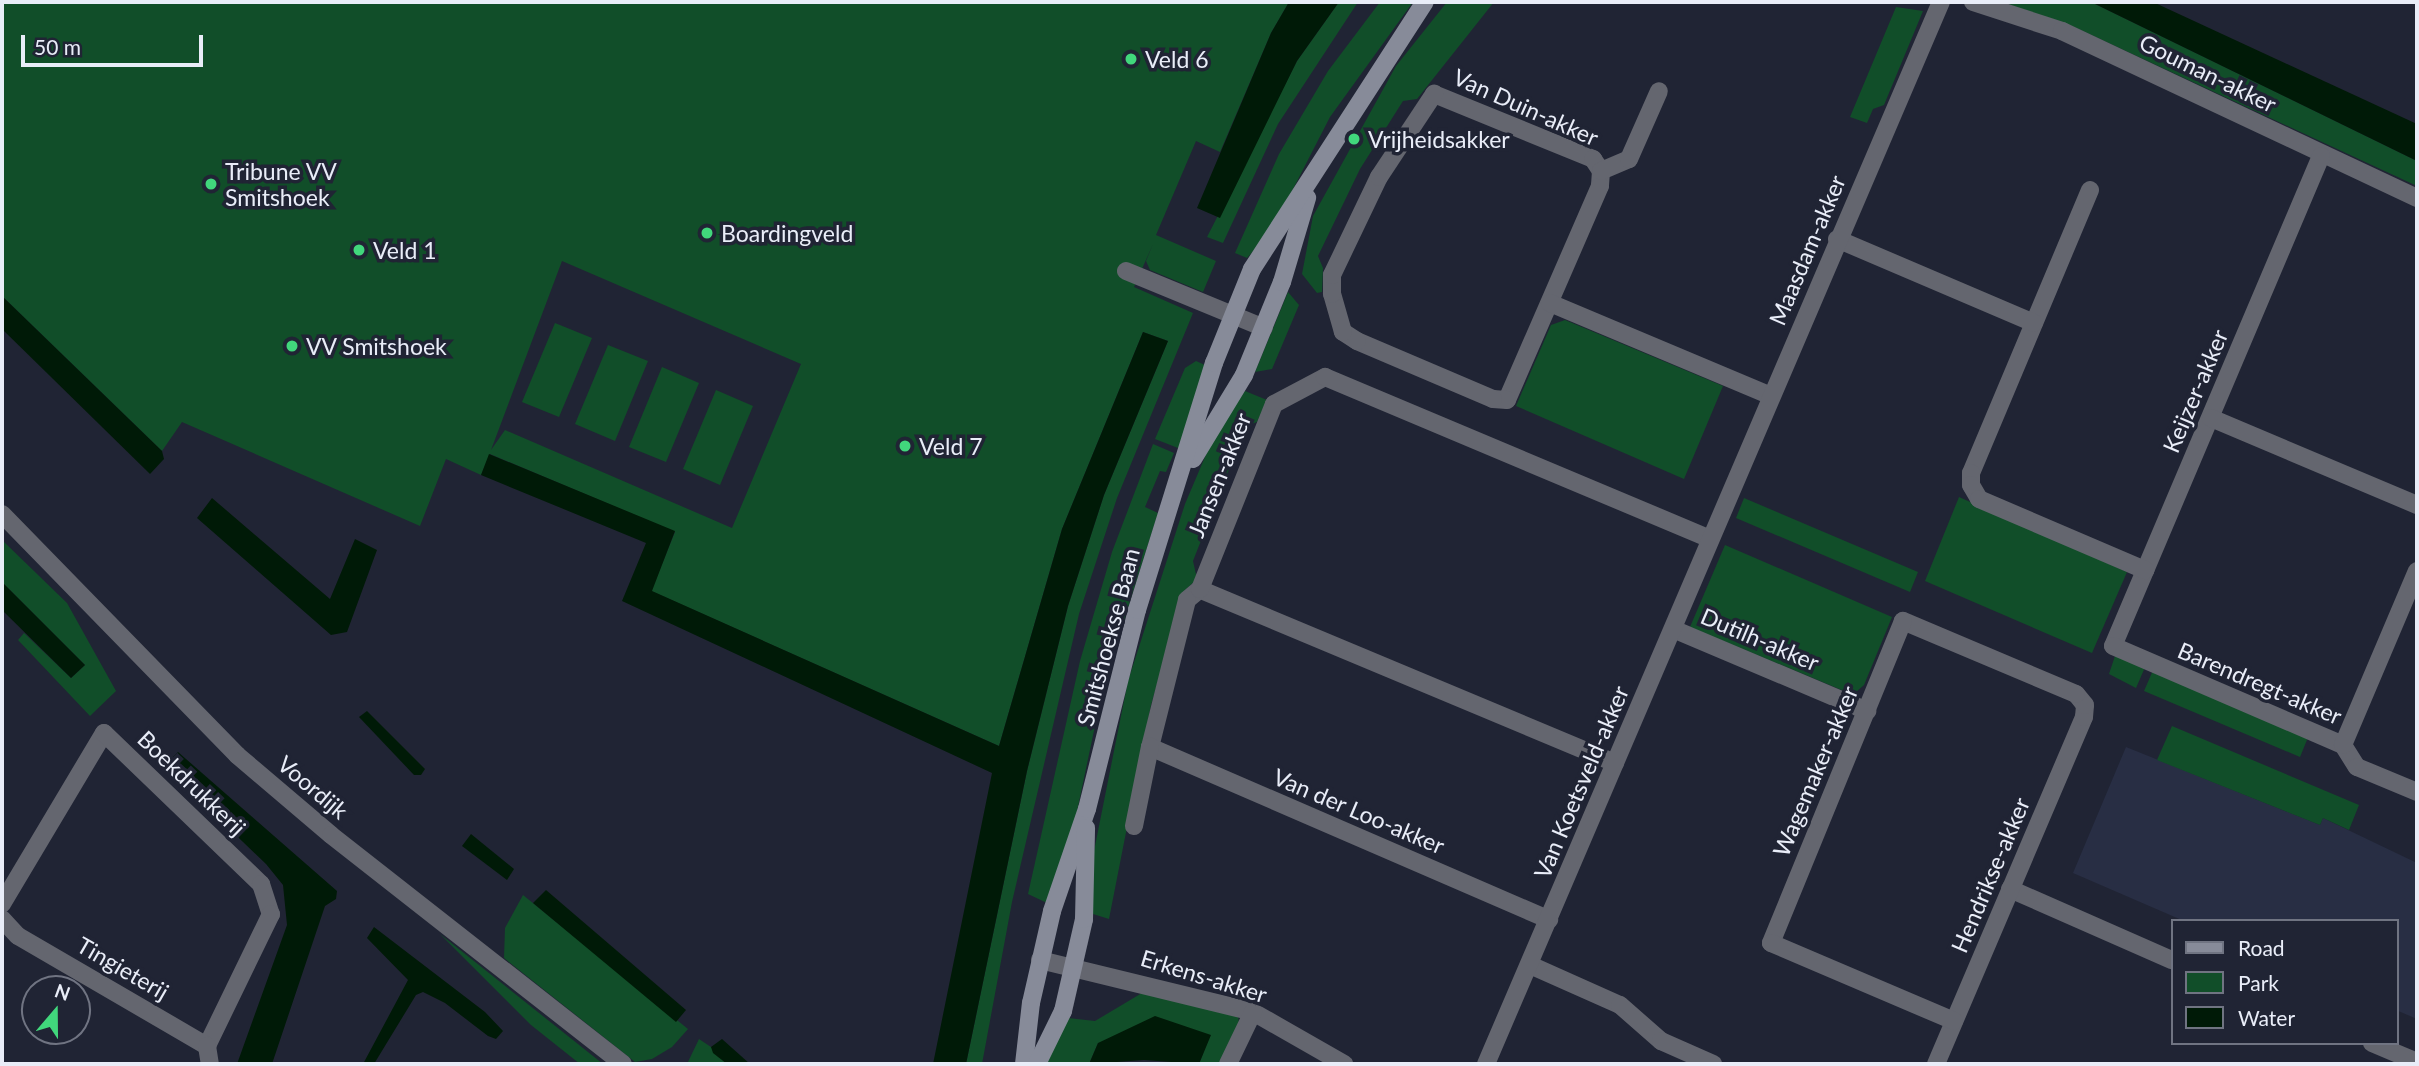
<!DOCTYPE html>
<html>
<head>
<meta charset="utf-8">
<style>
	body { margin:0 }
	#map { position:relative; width:2419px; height:1066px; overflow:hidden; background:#202434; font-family:Lato,sans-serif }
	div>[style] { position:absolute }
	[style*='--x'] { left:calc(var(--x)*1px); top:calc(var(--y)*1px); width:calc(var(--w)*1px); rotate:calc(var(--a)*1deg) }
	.built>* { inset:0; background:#282e44 }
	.green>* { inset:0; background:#114e29 }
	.water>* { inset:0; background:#001a07 }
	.street>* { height:18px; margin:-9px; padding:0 9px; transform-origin:9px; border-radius:9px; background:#64666f }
	.secondary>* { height:18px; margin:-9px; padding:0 9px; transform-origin:9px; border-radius:9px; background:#878b99 }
	.dots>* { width:19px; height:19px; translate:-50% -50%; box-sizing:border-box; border:4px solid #202434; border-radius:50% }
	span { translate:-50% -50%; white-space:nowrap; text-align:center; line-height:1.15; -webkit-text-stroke:7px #202434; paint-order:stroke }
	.poi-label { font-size:23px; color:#e9edf8 }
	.left { translate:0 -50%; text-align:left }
	.street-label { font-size:23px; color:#e9edf8 }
	.frame { position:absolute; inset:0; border:4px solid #e9edf8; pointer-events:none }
	.legend { position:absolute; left:2171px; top:919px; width:228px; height:126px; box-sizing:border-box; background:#202434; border:2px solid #707482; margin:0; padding:9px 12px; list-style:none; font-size:21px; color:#e9edf8 }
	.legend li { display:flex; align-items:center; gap:14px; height:35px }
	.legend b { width:35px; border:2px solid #707482 }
	.north { position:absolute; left:21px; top:975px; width:70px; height:70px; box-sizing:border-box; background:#202434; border:2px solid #707482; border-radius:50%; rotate:20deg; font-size:19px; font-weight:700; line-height:28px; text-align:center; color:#e9edf8 }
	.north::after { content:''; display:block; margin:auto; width:24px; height:32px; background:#41d77c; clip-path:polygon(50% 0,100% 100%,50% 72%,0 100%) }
	.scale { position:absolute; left:21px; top:35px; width:182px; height:32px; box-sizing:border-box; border:4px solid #e9edf8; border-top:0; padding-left:9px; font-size:21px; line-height:24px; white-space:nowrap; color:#e9edf8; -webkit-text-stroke:5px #202434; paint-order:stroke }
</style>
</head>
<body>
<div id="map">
	<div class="built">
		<div style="clip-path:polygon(2126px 747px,2320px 825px,2323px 818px,2417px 863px,2417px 1019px,2396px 1010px,2396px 921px,2184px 921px,2073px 873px)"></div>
	</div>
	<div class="green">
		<div style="clip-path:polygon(evenodd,2px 2px,1289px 2px,1271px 33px,1220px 152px,1196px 141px,1156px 235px,1216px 261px,1203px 292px,1150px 270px,1146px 261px,1153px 244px,1134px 287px,1193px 313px,1117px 498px,1079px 614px,1012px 902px,982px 1064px,966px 1064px,1027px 771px,1068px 606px,1104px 495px,1168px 341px,1143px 332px,1062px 529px,999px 746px,651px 591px,675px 532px,490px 454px,481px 475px,446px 459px,420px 526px,182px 422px,162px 451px,2px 296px,2px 2px,562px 261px,801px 364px,732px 528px,505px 430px,491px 450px,562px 261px)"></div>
		<div style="clip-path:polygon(1339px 2px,1358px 2px,1278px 124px,1223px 243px,1207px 237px,1297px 61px)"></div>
		<div style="clip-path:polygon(1380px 2px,1413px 2px,1330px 117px,1272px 230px,1247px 258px,1235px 253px,1279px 154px,1328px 71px)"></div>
		<div style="clip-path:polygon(1447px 2px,1494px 2px,1417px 99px,1403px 101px,1360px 169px,1318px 256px,1323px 268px,1322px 292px,1317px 293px,1302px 274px,1313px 216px,1396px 66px)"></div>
		<div style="clip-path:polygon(2002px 2px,2091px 2px,2417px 161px,2417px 186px,2072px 26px)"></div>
		<div style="clip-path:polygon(1896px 7px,1923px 11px,1884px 105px,1873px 109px,1867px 123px,1850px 117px)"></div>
		<div style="clip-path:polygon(1288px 292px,1299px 305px,1272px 369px,1255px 372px)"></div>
		<div style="clip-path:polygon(1565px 320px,1723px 386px,1684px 479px,1516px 406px,1551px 325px)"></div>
		<div style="clip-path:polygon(555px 323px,592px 338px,559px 417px,522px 402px)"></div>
		<div style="clip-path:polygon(608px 345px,648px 361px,615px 441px,575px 424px)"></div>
		<div style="clip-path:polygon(1196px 361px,1205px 365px,1183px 450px,1155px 439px,1185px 368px)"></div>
		<div style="clip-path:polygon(662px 367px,699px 383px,666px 462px,629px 447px)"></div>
		<div style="clip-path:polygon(716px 390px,753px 406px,720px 485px,683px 469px)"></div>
		<div style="clip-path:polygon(1245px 391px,1267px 400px,1257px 422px,1246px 426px,1193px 561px,1197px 579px,1184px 591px,1151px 705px,1109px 919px,1093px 914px,1093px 856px,1128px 681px,1185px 504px,1216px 431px)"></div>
		<div style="clip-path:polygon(1153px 444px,1174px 453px,1166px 472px,1160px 471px,1145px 507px,1158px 513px,1104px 683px,1071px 840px,1047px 903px,1028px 894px,1080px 661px,1112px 552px)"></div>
		<div style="clip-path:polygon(1959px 497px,2127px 572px,2092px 653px,1925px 581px)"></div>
		<div style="clip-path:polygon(1744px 498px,1918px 572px,1910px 592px,1736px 518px)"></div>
		<div style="clip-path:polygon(2px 540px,67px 603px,116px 691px,90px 716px,18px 640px,24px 633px,71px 678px,85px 665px,2px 582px)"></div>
		<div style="clip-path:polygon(1725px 545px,1892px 617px,1864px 685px,1856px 692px,1844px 691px,1690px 627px)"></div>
		<div style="clip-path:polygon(2116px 653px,2146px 665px,2136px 688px,2109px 674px)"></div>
		<div style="clip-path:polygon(2154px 668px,2309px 735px,2300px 757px,2144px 691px)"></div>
		<div style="clip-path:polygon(2172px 726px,2359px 805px,2349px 830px,2323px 818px,2320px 825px,2157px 760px)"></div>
		<div style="clip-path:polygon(523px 895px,688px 1029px,672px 1047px,652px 1059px,635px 1062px,504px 958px,505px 928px)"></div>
		<div style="clip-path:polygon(440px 934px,603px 1064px,580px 1064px,531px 1025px)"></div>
		<div style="clip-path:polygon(1147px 990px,1238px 1016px,1240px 1029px,1223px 1064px,1199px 1064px,1210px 1035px,1098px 1043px,1089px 1064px,1042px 1064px,1068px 1018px,1095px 1021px)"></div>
		<div style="clip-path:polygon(699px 1039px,711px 1047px,727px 1064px,687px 1064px)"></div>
	</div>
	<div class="water">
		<div style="clip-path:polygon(1289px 2px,1339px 2px,1297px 61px,1220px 218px,1197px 208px,1271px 33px)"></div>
		<div style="clip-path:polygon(2091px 2px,2153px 2px,2417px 124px,2417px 161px)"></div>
		<div style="clip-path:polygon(2px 296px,162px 451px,164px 459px,150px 474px,2px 329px)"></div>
		<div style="clip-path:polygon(1143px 332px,1168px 341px,1104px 495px,1068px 606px,1027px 771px,966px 1064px,933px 1064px,992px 773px,622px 601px,646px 543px,481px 475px,489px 454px,675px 531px,652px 591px,999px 746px,1062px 529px)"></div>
		<div style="clip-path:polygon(212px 498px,330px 599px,355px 539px,377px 550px,347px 632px,331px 635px,197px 518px)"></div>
		<div style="clip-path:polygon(2px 582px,85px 665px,71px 678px,2px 610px)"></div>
		<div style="clip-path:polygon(367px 711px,425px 769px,421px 775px,414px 775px,359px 717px)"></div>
		<div style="clip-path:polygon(178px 752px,337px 891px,336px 899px,325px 906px,272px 1064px,237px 1064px,287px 925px,283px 885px,266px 864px,164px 766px)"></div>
		<div style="clip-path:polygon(471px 834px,514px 869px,507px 880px,462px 846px)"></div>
		<div style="clip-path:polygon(546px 890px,686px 1010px,676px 1022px,533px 903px)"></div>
		<div style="clip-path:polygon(374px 927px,485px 1012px,503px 1031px,496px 1039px,488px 1036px,445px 1003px,423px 992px,416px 995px,374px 1064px,363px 1064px,408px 980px,367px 938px)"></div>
		<div style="clip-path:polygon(1155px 1016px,1211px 1035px,1199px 1064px,1144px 1060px,1089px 1064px,1098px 1043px)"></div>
		<div style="clip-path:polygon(722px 1039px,750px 1064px,727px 1064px,713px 1053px,711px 1047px)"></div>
	</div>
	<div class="street">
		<div style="--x:1973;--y:2;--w:94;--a:18"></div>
		<div style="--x:2062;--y:31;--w:392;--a:25.2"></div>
		<div style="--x:1434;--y:94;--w:172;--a:22.2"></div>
		<div style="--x:1593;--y:159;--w:14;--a:56"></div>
		<div style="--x:1601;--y:171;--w:15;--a:94"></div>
		<div style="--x:1600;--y:186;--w:233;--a:113.5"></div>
		<div style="--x:1507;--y:400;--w:14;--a:-176"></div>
		<div style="--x:1493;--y:399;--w:148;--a:-156.9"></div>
		<div style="--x:1357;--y:341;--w:17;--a:-147"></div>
		<div style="--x:1343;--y:332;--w:40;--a:-106"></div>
		<div style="--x:1332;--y:294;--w:19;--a:-90"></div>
		<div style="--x:1332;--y:275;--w:109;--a:-64.4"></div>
		<div style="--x:1379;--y:177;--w:100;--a:-56.5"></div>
		<div style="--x:2321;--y:156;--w:532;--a:113"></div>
		<div style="--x:2113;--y:646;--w:250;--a:23.3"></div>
		<div style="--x:2343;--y:745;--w:26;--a:58"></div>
		<div style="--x:2357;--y:767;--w:65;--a:22.6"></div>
		<div style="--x:1601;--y:171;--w:30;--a:-23"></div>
		<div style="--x:1629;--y:159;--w:74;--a:-66.2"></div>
		<div style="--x:2090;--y:190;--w:307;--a:112.8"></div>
		<div style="--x:1971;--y:473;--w:12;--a:90"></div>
		<div style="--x:1971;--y:485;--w:16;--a:60"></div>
		<div style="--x:1979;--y:499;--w:181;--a:23.2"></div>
		<div style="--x:1837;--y:239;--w:214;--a:23.1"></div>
		<div style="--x:1126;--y:271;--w:149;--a:22.4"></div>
		<div style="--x:1550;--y:303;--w:240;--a:22.8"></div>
		<div style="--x:2211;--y:418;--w:224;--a:22.9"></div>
		<div style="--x:2;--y:514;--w:337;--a:45.7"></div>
		<div style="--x:237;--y:755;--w:123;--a:40.4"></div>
		<div style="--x:331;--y:835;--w:371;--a:38.1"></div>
		<div style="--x:1200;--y:589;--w:17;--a:140"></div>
		<div style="--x:1187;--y:600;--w:152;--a:104.1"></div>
		<div style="--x:1150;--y:747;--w:435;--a:23.4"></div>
		<div style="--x:1673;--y:629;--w:211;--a:22.9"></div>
		<div style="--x:2343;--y:745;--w:189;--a:-67"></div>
		<div style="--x:1615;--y:763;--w:450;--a:-157.3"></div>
		<div style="--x:1200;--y:589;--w:199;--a:-68.2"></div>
		<div style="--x:1274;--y:404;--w:58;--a:-27.9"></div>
		<div style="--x:1325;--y:377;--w:418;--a:22.8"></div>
		<div style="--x:1134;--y:826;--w:81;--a:-78.6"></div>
		<div style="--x:2010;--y:889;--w:177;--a:23.7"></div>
		<div style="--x:2;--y:904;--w:199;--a:-59.2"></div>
		<div style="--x:104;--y:733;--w:218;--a:43.9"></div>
		<div style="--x:261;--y:884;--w:32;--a:72"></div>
		<div style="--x:271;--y:914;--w:147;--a:115.9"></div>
		<div style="--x:2;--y:919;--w:23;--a:47"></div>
		<div style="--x:18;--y:936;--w:219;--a:30.2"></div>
		<div style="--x:207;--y:1046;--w:18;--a:81"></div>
		<div style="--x:1040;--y:960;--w:219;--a:13.7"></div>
		<div style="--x:1253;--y:1012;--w:105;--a:29.7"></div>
		<div style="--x:1530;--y:965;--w:98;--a:24"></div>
		<div style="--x:1620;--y:1005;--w:55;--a:41.3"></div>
		<div style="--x:1661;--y:1041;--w:57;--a:23.9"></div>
		<div style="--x:2372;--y:1043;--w:49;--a:22.9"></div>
		<div style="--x:1228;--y:1064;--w:58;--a:-64.3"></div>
		<div style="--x:1486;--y:1064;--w:1155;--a:-66.81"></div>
		<div style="--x:1936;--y:1064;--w:377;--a:-66.9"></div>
		<div style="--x:2084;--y:717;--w:12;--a:-85"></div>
		<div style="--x:2085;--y:705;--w:14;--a:-129"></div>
		<div style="--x:2076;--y:694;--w:188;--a:-157.1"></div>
		<div style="--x:1903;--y:621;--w:348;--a:112.3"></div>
		<div style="--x:1771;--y:943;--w:199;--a:23.1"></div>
	</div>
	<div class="secondary">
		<div style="--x:1193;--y:459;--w:98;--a:-58.7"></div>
		<div style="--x:1244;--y:375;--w:100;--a:-67.8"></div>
		<div style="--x:1282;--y:282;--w:88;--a:-73.4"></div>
		<div style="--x:1024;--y:1064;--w:61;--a:-83.5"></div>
		<div style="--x:1031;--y:1003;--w:94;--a:-77.1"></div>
		<div style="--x:1052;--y:911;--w:108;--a:-71.1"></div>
		<div style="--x:1087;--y:809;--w:205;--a:-75.9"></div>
		<div style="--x:1137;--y:610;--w:259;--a:-72.7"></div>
		<div style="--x:1214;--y:363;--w:101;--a:-68"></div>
		<div style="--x:1252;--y:269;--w:318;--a:-57.1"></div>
		<div style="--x:1037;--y:1064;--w:59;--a:-63.9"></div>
		<div style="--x:1063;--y:1011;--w:94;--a:-77.1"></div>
		<div style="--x:1084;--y:919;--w:91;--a:-88.7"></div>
	</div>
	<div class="dots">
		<div style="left:1131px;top:59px;background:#41d77c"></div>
		<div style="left:1354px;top:139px;background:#41d77c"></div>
		<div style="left:211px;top:184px;background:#41d77c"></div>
		<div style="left:707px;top:233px;background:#41d77c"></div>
		<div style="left:359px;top:250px;background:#41d77c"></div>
		<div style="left:292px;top:346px;background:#41d77c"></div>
		<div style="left:905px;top:446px;background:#41d77c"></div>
	</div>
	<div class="poi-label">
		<span class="left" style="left:1145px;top:59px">Veld 6</span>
		<span class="left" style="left:1368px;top:139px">Vrijheidsakker</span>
		<span class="left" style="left:225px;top:184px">Tribune VV<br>Smitshoek</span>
		<span class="left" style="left:721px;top:233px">Boardingveld</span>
		<span class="left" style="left:373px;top:250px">Veld 1</span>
		<span class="left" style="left:306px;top:346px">VV Smitshoek</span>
		<span class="left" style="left:919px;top:446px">Veld 7</span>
	</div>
	<div class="street-label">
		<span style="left:2208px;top:73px;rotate:26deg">Gouman-akker</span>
		<span style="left:1526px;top:107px;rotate:24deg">Van Duin-akker</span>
		<span style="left:1807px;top:250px;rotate:-67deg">Maasdam-akker</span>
		<span style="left:2195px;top:391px;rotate:-67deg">Keijzer-akker</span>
		<span style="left:1219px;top:475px;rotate:-68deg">Jansen-akker</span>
		<span style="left:1108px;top:637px;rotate:-75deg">Smitshoekse Baan</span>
		<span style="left:1760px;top:639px;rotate:23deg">Dutilh-akker</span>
		<span style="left:2260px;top:683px;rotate:23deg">Barendregt-akker</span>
		<span style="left:1815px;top:771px;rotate:-67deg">Wagemaker-akker</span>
		<span style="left:1581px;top:782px;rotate:-67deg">Van Koetsveld-akker</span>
		<span style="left:192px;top:783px;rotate:44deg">Boekdrukkerij</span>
		<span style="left:313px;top:787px;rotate:40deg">Voordijk</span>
		<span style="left:1359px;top:811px;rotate:23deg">Van der Loo-akker</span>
		<span style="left:1990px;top:875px;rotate:-67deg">Hendrikse-akker</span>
		<span style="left:123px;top:968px;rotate:30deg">Tingieterij</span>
		<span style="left:1204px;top:976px;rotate:17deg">Erkens-akker</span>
	</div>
	<div class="frame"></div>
	<ul class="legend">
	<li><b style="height:9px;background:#878b99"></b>Road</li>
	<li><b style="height:19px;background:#114e29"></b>Park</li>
	<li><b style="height:19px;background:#001a07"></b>Water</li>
	</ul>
	<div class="north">N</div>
	<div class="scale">50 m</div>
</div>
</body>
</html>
